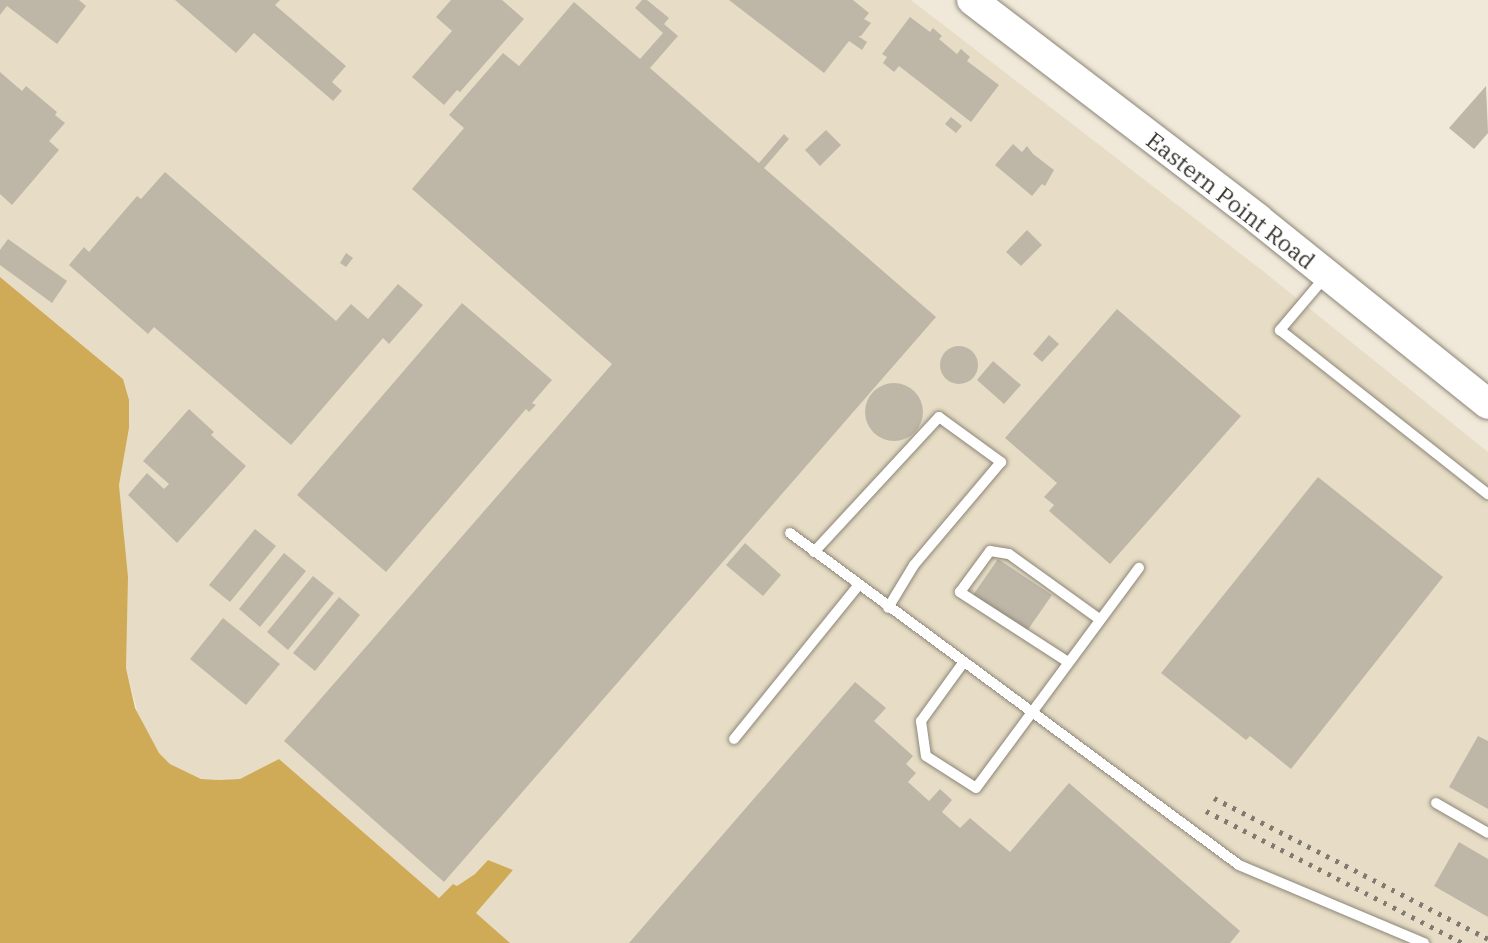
<!DOCTYPE html>
<html>
<head>
<meta charset="utf-8">
<style>
	body { margin:0 }
	#map { position:relative; width:1488px; height:943px; overflow:hidden; background:#f0e8d8; font-family:"IBM Plex Serif",serif }
	div>[style] { position:absolute }
	[style*='--x'] { left:calc(var(--x)*1px); top:calc(var(--y)*1px); width:calc(var(--w)*1px); rotate:calc(var(--a)*1deg) }
	.built>* { inset:0; background:#e7ddc6 }
	.water>* { inset:0; background:#cfab58 }
	.building>* { inset:0; background:#beb7a8 }
	.round { border-radius:50% }
	.roads { filter:drop-shadow(0 0 2px #8c8577) drop-shadow(0 0 2px #8c8577) }
	.lane>* { height:10px; margin:-5px; padding:0 5px; transform-origin:5px; border-radius:5px; background:#fff }
	.secondary>* { height:30px; margin:-15px; padding:0 15px; transform-origin:15px; border-radius:15px; background:#fff }
	.rail>* { height:5px; margin-top:-2.5px; transform-origin:0; background:repeating-linear-gradient(90deg,#807b71 0 3.5px,transparent 0 10.5px) }
	span { translate:-50% -50%; white-space:nowrap; text-align:center; line-height:1.15; -webkit-text-stroke:5px #fff; paint-order:stroke }
	.street-label { font-size:23px; color:#393630 }
</style>
</head>
<body>
<div id="map">
	<div class="built">
		<div style="clip-path:polygon(0 0,911px 0,1263px 271px,1488px 452px,1488px 943px,510px 943px,476px 913px,513px 870px,488px 860px,475px 874px,457px 886px,453px 884px,439px 898px,279px 759px,240px 779px,219px 780px,201px 779px,170px 764px,159px 753px,140px 721px,126px 668px,124px 534px,119px 485px,129px 428px,123px 379px,0 277px)"></div>
	</div>
	<div class="water">
		<div style="clip-path:polygon(0 277px,123px 379px,129px 400px,129px 428px,119px 485px,128px 577px,126px 668px,135px 708px,159px 753px,170px 764px,201px 779px,219px 780px,240px 779px,279px 759px,439px 898px,453px 884px,457px 886px,475px 874px,488px 860px,513px 870px,476px 913px,510px 943px,0 943px)"></div>
	</div>
	<div class="building">
		<div style="clip-path:polygon(0 0,79px 0,86px 6px,57px 44px,7px 6px,0 15px)"></div>
		<div style="clip-path:polygon(175px 0,280px 0,275px 5px,346px 66px,332px 82px,342px 91px,333px 101px,254px 33px,236px 53px)"></div>
		<div style="clip-path:polygon(451px 0,502px 0,524px 19px,460px 92px,457px 90px,444px 105px,412px 77px,452px 31px,436px 17px)"></div>
		<div style="clip-path:polygon(642px 0,647px 0,669px 18px,664px 24px,678px 36px,650px 68px,759px 163px,784px 134px,789px 139px,764px 168px,936px 317px,444px 882px,284px 741px,612px 364px,412px 189px,464px 128px,449px 115px,503px 53px,519px 66px,574px 2px,640px 59px,663px 33px,635px 8px)"></div>
		<div style="clip-path:polygon(729px 0,853px 0,869px 13px,864px 19px,871px 23px,861px 36px,858px 36px,867px 42px,862px 50px,849px 41px,824px 73px)"></div>
		<div style="clip-path:polygon(910px 17px,930px 32px,933px 28px,942px 36px,939px 39px,957px 54px,961px 49px,970px 57px,967px 61px,999px 85px,971px 122px,899px 66px,894px 72px,883px 63px,887px 57px,882px 54px)"></div>
		<div style="clip-path:polygon(0 72px,22px 91px,26px 86px,57px 112px,55px 115px,65px 123px,49px 141px,59px 150px,12px 205px,0 194px)"></div>
		<div style="clip-path:polygon(1486px 86px,1488px 133px,1474px 149px,1449px 128px)"></div>
		<div style="clip-path:polygon(951px 117px,962px 126px,956px 133px,945px 124px)"></div>
		<div style="clip-path:polygon(826px 130px,841px 145px,820px 166px,805px 150px)"></div>
		<div style="clip-path:polygon(1013px 144px,1022px 152px,1027px 146px,1033px 154px,1054px 170px,1045px 186px,1042px 184px,1032px 196px,995px 165px)"></div>
		<div style="clip-path:polygon(165px 172px,336px 321px,351px 304px,368px 319px,398px 284px,423px 305px,389px 344px,383px 338px,291px 445px,154px 327px,148px 334px,69px 265px,84px 247px,89px 252px,137px 196px,141px 199px)"></div>
		<div style="clip-path:polygon(1027px 230px,1042px 245px,1021px 266px,1006px 252px)"></div>
		<div style="clip-path:polygon(8px 239px,67px 281px,52px 303px,0 265px,0 250px)"></div>
		<div style="clip-path:polygon(346px 253px,353px 258px,346px 267px,340px 263px)"></div>
		<div style="clip-path:polygon(462px 303px,552px 380px,532px 403px,536px 405px,529px 412px,526px 409px,386px 572px,297px 495px)"></div>
		<div style="clip-path:polygon(1117px 309px,1241px 416px,1110px 564px,1049px 511px,1054px 505px,1044px 497px,1057px 483px,1005px 438px)"></div>
		<div style="clip-path:polygon(1049px 335px,1059px 344px,1042px 362px,1033px 354px)"></div>
		<div class="round" style="left:940px;top:346px;width:38px;height:38px"></div>
		<div style="clip-path:polygon(993px 361px,1021px 385px,1004px 404px,977px 380px)"></div>
		<div class="round" style="left:865px;top:383px;width:58px;height:58px"></div>
		<div style="clip-path:polygon(189px 409px,214px 432px,211px 435px,246px 466px,177px 543px,128px 495px,147px 473px,164px 489px,169px 484px,143px 461px)"></div>
		<div style="clip-path:polygon(1318px 477px,1443px 577px,1291px 769px,1250px 736px,1246px 740px,1161px 673px)"></div>
		<div style="clip-path:polygon(255px 529px,276px 546px,230px 602px,209px 585px)"></div>
		<div style="clip-path:polygon(745px 543px,781px 575px,763px 596px,726px 565px)"></div>
		<div style="clip-path:polygon(284px 553px,306px 571px,260px 627px,239px 609px)"></div>
		<div style="clip-path:polygon(998px 559px,1052px 595px,1027px 631px,973px 595px)"></div>
		<div style="clip-path:polygon(313px 576px,334px 593px,288px 650px,267px 632px)"></div>
		<div style="clip-path:polygon(339px 597px,360px 615px,315px 671px,293px 653px)"></div>
		<div style="clip-path:polygon(223px 618px,280px 664px,246px 705px,190px 659px)"></div>
		<div style="clip-path:polygon(855px 682px,886px 708px,874px 721px,913px 756px,906px 764px,916px 773px,908px 782px,929px 801px,940px 789px,952px 800px,942px 812px,960px 828px,970px 818px,1010px 852px,1069px 783px,1240px 931px,1230px 943px,629px 943px)"></div>
		<div style="clip-path:polygon(1478px 736px,1488px 741px,1488px 809px,1449px 787px)"></div>
		<div style="clip-path:polygon(1459px 842px,1488px 859px,1488px 917px,1434px 886px)"></div>
	</div>
	<div class="roads">
		<div class="lane">
			<div style="--x:1325;--y:277;--w:70;--a:130.3"></div>
			<div style="--x:1280;--y:330;--w:265;--a:38.3"></div>
			<div style="--x:790;--y:533;--w:558;--a:36.48"></div>
			<div style="--x:1239;--y:865;--w:201;--a:22.9"></div>
			<div style="--x:814;--y:552;--w:184;--a:-47.2"></div>
			<div style="--x:939;--y:417;--w:77;--a:36"></div>
			<div style="--x:1001;--y:462;--w:135;--a:130.2"></div>
			<div style="--x:914;--y:565;--w:50;--a:121.2"></div>
			<div style="--x:1068;--y:662;--w:129;--a:-147.1"></div>
			<div style="--x:960;--y:592;--w:51;--a:-53.8"></div>
			<div style="--x:990;--y:551;--w:19;--a:9"></div>
			<div style="--x:1009;--y:554;--w:111;--a:35.8"></div>
			<div style="--x:963;--y:663;--w:72;--a:125.9"></div>
			<div style="--x:921;--y:721;--w:35;--a:82"></div>
			<div style="--x:926;--y:756;--w:59;--a:32.6"></div>
			<div style="--x:976;--y:788;--w:274;--a:-53.5"></div>
			<div style="--x:734;--y:739;--w:197;--a:-51"></div>
			<div style="--x:1436;--y:803;--w:60;--a:30"></div>
		</div>
		<div class="secondary">
			<div style="--x:972;--y:0;--w:360;--a:37.4"></div>
			<div style="--x:1258;--y:219;--w:295;--a:38.8"></div>
		</div>
	</div>
	<div class="rail">
		<div style="--x:1214;--y:798;--w:308;--a:27.2"></div>
		<div style="--x:1206;--y:811;--w:289;--a:27.2"></div>
	</div>
	<div class="street-label">
		<span style="left:1231px;top:200px;rotate:38deg">Eastern Point Road</span>
	</div>
</div>
</body>
</html>
